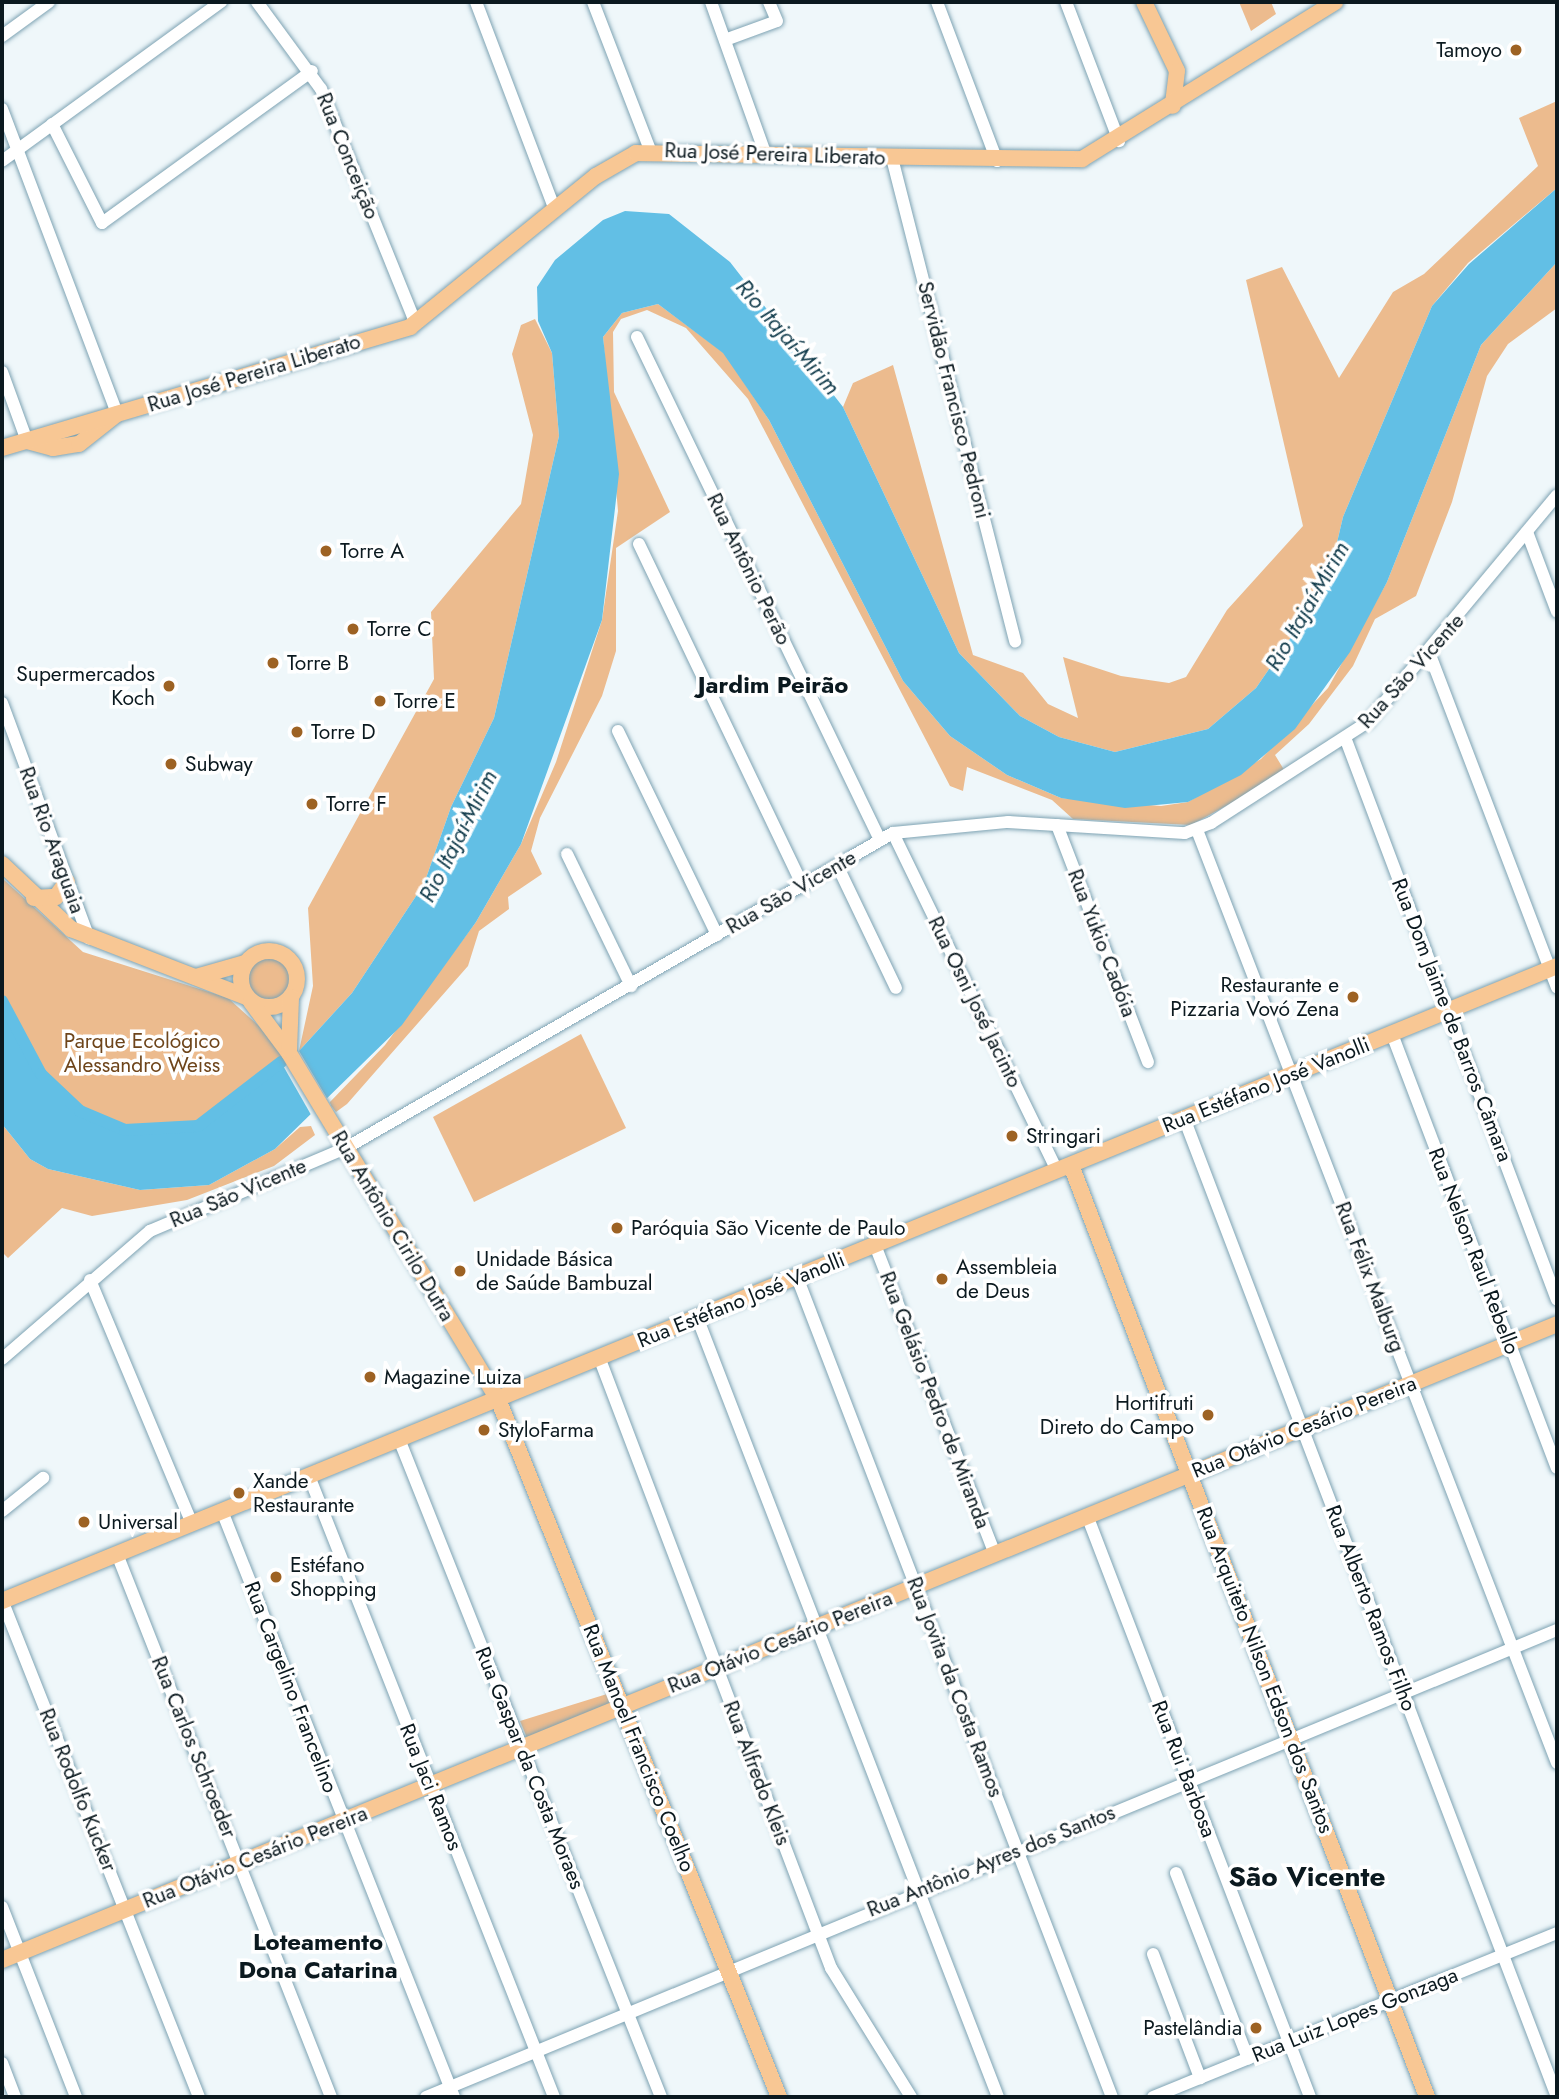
<!DOCTYPE html>
<html>
<head>
<meta charset="utf-8">
<style>
	body { margin:0 }
	#map { position:relative; width:1559px; height:2099px; overflow:hidden; background:#eff7fa; font-family:Jost,sans-serif }
	div>[style] { position:absolute }
	[style*='--x'] { left:calc(var(--x)*1px); top:calc(var(--y)*1px); width:calc(var(--w)*1px); rotate:calc(var(--a)*1deg) }
	.green>* { inset:0; background:#ecbb8e }
	.round { border-radius:50% }
	.water>* { inset:0; background:#62bfe5 }
	.pier>* { inset:0; background:#eff7fa }
	.canal>* { height:12px; margin:-6px; padding:0 6px; transform-origin:6px; border-radius:6px; background:#62bfe5 }
	.roads { filter:drop-shadow(0 0 2px #7ea3b3) drop-shadow(0 0 2px #7ea3b3) }
	.minor>* { height:12px; margin:-6px; padding:0 6px; transform-origin:6px; border-radius:6px; background:#fff }
	.major>* { height:16px; margin:-8px; padding:0 8px; transform-origin:8px; border-radius:8px; background:#f8c794 }
	.major>.ring { margin:-8px; padding:0; box-sizing:content-box; background:none; border:16px solid #f8c794; border-radius:50% }
	.dots>* { width:19px; height:19px; translate:-50% -50%; box-sizing:border-box; border:4px solid #fff; border-radius:50% }
	span { translate:-50% -50%; white-space:nowrap; text-align:center; line-height:1.15; -webkit-text-stroke:7px #fff; paint-order:stroke }
	.poi-label { font-size:21px; color:#0b191f }
	.right { translate:-100% -50%; text-align:right }
	.left { translate:0 -50%; text-align:left }
	.street-label { font-size:21px; color:#0b191f }
	.park-label { font-size:21px; color:#6e451b }
	.water-label { font-size:23px; color:#133d4d; font-style:italic }
	.quarter-label { font-size:24px; color:#0b191f; font-weight:700 }
	.district-label { font-size:28px; color:#0b191f; font-weight:700 }
	.frame { position:absolute; inset:0; border:4px solid #0b191f; pointer-events:none }
</style>
</head>
<body>
<div id="map">
	<div class="green">
		<div style="clip-path:polygon(1239px 2px,1271px 2px,1276px 14px,1251px 31px)"></div>
		<div style="clip-path:polygon(1557px 101px,1557px 188px,1468px 263px,1432px 306px,1343px 517px,1327px 585px,1256px 688px,1208px 729px,1115px 752px,1059px 737px,1020px 716px,959px 653px,843px 407px,853px 383px,893px 365px,973px 655px,1023px 673px,1048px 704px,1078px 718px,1063px 657px,1121px 676px,1169px 683px,1186px 677px,1227px 610px,1303px 526px,1246px 280px,1282px 267px,1339px 378px,1393px 292px,1424px 274px,1538px 166px,1519px 118px)"></div>
		<div style="clip-path:polygon(1557px 262px,1557px 308px,1508px 344px,1487px 376px,1452px 502px,1416px 596px,1375px 619px,1353px 666px,1309px 724px,1275px 755px,1286px 773px,1191px 825px,1073px 819px,1052px 800px,967px 767px,963px 791px,950px 786px,748px 399px,686px 328px,647px 310px,621px 319px,613px 332px,614px 392px,670px 512px,616px 548px,616px 651px,602px 696px,540px 818px,531px 851px,542px 874px,508px 897px,509px 909px,479px 931px,468px 966px,347px 1104px,336px 1112px,329px 1103px,385px 1045px,476px 922px,521px 844px,556px 762px,602px 620px,618px 511px,603px 337px,622px 313px,658px 304px,724px 353px,769px 420px,903px 681px,950px 736px,1007px 775px,1061px 798px,1161px 806px,1188px 802px,1261px 759px,1328px 688px,1387px 582px,1481px 345px)"></div>
		<div style="clip-path:polygon(535px 319px,552px 353px,559px 436px,494px 718px,451px 807px,424px 884px,352px 993px,299px 1051px,313px 986px,308px 908px,434px 679px,431px 612px,521px 504px,533px 435px,512px 354px,521px 325px)"></div>
		<div style="clip-path:polygon(2px 878px,83px 952px,228px 998px,269px 1035px,285px 1060px,198px 1126px,125px 1130px,80px 1111px,41px 1074px,2px 1001px)"></div>
		<div class="round" style="left:246px;top:956px;width:46px;height:46px"></div>
		<div style="clip-path:polygon(581px 1034px,626px 1128px,474px 1202px,433px 1117px)"></div>
		<div style="clip-path:polygon(2px 1124px,30px 1159px,48px 1169px,140px 1190px,209px 1185px,275px 1149px,300px 1127px,311px 1126px,315px 1135px,274px 1166px,187px 1200px,92px 1216px,62px 1208px,8px 1258px,2px 1252px)"></div>
		<div style="clip-path:polygon(607px 1694px,612px 1703px,527px 1738px,520px 1721px)"></div>
	</div>
	<div class="water">
		<div style="clip-path:polygon(1557px 188px,1557px 262px,1481px 345px,1387px 582px,1350px 652px,1295px 729px,1241px 775px,1188px 802px,1125px 808px,1061px 798px,1007px 775px,950px 736px,903px 681px,769px 420px,723px 353px,658px 304px,622px 313px,603px 337px,619px 474px,602px 620px,521px 844px,476px 922px,402px 1025px,275px 1149px,209px 1185px,140px 1190px,48px 1169px,30px 1159px,2px 1124px,2px 1001px,41px 1074px,80px 1110px,125px 1130px,198px 1126px,299px 1051px,352px 993px,424px 884px,451px 807px,494px 718px,559px 436px,552px 353px,538px 321px,537px 287px,555px 260px,603px 220px,625px 211px,669px 214px,730px 262px,843px 407px,959px 653px,1020px 716px,1059px 737px,1115px 752px,1208px 729px,1256px 688px,1327px 585px,1343px 517px,1432px 306px,1469px 264px)"></div>
	</div>
	<div class="pier">
		<div style="clip-path:polygon(299px 1051px,331px 1105px,314px 1120px,281px 1062px)"></div>
	</div>
	<div class="canal">
		<div style="--x:2;--y:1001;--w:83;--a:61.9"></div>
		<div style="--x:41;--y:1074;--w:54;--a:43.5"></div>
		<div style="--x:80;--y:1111;--w:49;--a:22.9"></div>
		<div style="--x:125;--y:1130;--w:73;--a:-3.1"></div>
		<div style="--x:198;--y:1126;--w:105;--a:-37.6"></div>
	</div>
	<div class="roads">
		<div class="minor">
			<div style="--x:257;--y:2;--w:108;--a:53.7"></div>
			<div style="--x:321;--y:89;--w:253;--a:68"></div>
			<div style="--x:476;--y:2;--w:222;--a:69.2"></div>
			<div style="--x:593;--y:2;--w:159;--a:68.9"></div>
			<div style="--x:711;--y:2;--w:160;--a:70.3"></div>
			<div style="--x:937;--y:2;--w:170;--a:69.3"></div>
			<div style="--x:1066;--y:2;--w:149;--a:69.1"></div>
			<div style="--x:2;--y:36;--w:58;--a:-35.9"></div>
			<div style="--x:725;--y:40;--w:55;--a:-20.1"></div>
			<div style="--x:777;--y:21;--w:21;--a:-113"></div>
			<div style="--x:2;--y:109;--w:326;--a:69.3"></div>
			<div style="--x:52;--y:124;--w:111;--a:63.2"></div>
			<div style="--x:102;--y:223;--w:259;--a:-35.9"></div>
			<div style="--x:892;--y:158;--w:499;--a:75.7"></div>
			<div style="--x:2;--y:161;--w:271;--a:-36"></div>
			<div style="--x:637;--y:337;--w:559;--a:64.21"></div>
			<div style="--x:2;--y:372;--w:73;--a:70.1"></div>
			<div style="--x:1527;--y:532;--w:85;--a:69.4"></div>
			<div style="--x:639;--y:544;--w:380;--a:64.4"></div>
			<div style="--x:1430;--y:655;--w:356;--a:69.1"></div>
			<div style="--x:2;--y:703;--w:251;--a:69.7"></div>
			<div style="--x:618;--y:731;--w:227;--a:64.1"></div>
			<div style="--x:1346;--y:740;--w:598;--a:69.35"></div>
			<div style="--x:1057;--y:825;--w:254;--a:69"></div>
			<div style="--x:1197;--y:830;--w:1000;--a:68.9"></div>
			<div style="--x:893;--y:833;--w:376;--a:64.1"></div>
			<div style="--x:567;--y:854;--w:147;--a:64.1"></div>
			<div style="--x:838;--y:867;--w:134;--a:64.4"></div>
			<div style="--x:1392;--y:1034;--w:464;--a:69.2"></div>
			<div style="--x:1184;--y:1118;--w:1048;--a:69.14"></div>
			<div style="--x:875;--y:1245;--w:332;--a:68.8"></div>
			<div style="--x:797;--y:1277;--w:878;--a:68.99"></div>
			<div style="--x:90;--y:1280;--w:264;--a:67.3"></div>
			<div style="--x:697;--y:1317;--w:836;--a:68.9"></div>
			<div style="--x:599;--y:1357;--w:654;--a:69.21"></div>
			<div style="--x:831;--y:1968;--w:152;--a:58.2"></div>
			<div style="--x:2;--y:1359;--w:196;--a:-40.9"></div>
			<div style="--x:150;--y:1231;--w:213;--a:-23"></div>
			<div style="--x:346;--y:1148;--w:631;--a:-29.94"></div>
			<div style="--x:893;--y:833;--w:116;--a:-5.5"></div>
			<div style="--x:1008;--y:822;--w:177;--a:3.6"></div>
			<div style="--x:1185;--y:833;--w:28;--a:-21"></div>
			<div style="--x:1211;--y:823;--w:187;--a:-32.8"></div>
			<div style="--x:1368;--y:722;--w:295;--a:-50.2"></div>
			<div style="--x:399;--y:1439;--w:708;--a:68.29"></div>
			<div style="--x:309;--y:1476;--w:668;--a:68.47"></div>
			<div style="--x:2;--y:1511;--w:53;--a:-38.8"></div>
			<div style="--x:222;--y:1511;--w:630;--a:68.4"></div>
			<div style="--x:1088;--y:1518;--w:620;--a:69.02"></div>
			<div style="--x:117;--y:1554;--w:584;--a:68.49"></div>
			<div style="--x:2;--y:1600;--w:535;--a:68.38"></div>
			<div style="--x:1176;--y:1873;--w:199;--a:68.8"></div>
			<div style="--x:2;--y:1907;--w:204;--a:68.7"></div>
			<div style="--x:1153;--y:1954;--w:133;--a:69.2"></div>
			<div style="--x:2;--y:2063;--w:36;--a:69"></div>
			<div style="--x:426;--y:2097;--w:1224;--a:-22.44"></div>
			<div style="--x:1153;--y:2097;--w:436;--a:-22.1"></div>
		</div>
		<div class="major">
			<div style="--x:1144;--y:2;--w:76;--a:64.4"></div>
			<div style="--x:1177;--y:71;--w:35;--a:97"></div>
			<div style="--x:27;--y:441;--w:27;--a:15"></div>
			<div style="--x:53;--y:448;--w:26;--a:-9"></div>
			<div style="--x:79;--y:444;--w:48;--a:-38.3"></div>
			<div style="--x:2;--y:448;--w:426;--a:-16.5"></div>
			<div style="--x:410;--y:327;--w:240;--a:-39.1"></div>
			<div style="--x:596;--y:176;--w:46;--a:-29.9"></div>
			<div style="--x:636;--y:153;--w:446;--a:0.8"></div>
			<div style="--x:1082;--y:159;--w:298;--a:-31.8"></div>
			<div style="--x:2;--y:864;--w:95;--a:43.3"></div>
			<div style="--x:71;--y:929;--w:188;--a:21.2"></div>
			<div style="--x:34;--y:898;--w:22;--a:-3"></div>
			<div style="--x:56;--y:897;--w:19;--a:-55"></div>
			<div class="ring" style="left:241px;top:951px;width:40px;height:40px"></div>
			<div style="--x:196;--y:977;--w:51;--a:-15.9"></div>
			<div style="--x:251;--y:1002;--w:64;--a:53.3"></div>
			<div style="--x:289;--y:1053;--w:404;--a:58.9"></div>
			<div style="--x:498;--y:1399;--w:752;--a:68.07"></div>
			<div style="--x:289;--y:1050;--w:53;--a:-87.8"></div>
			<div style="--x:1071;--y:1165;--w:998;--a:69.09"></div>
			<div style="--x:2;--y:1601;--w:1680;--a:-22.21"></div>
			<div style="--x:2;--y:1960;--w:1680;--a:-22.24"></div>
		</div>
	</div>
	<div class="dots">
		<div style="left:1516px;top:50px;background:#9d6223"></div>
		<div style="left:326px;top:551px;background:#9d6223"></div>
		<div style="left:353px;top:629px;background:#9d6223"></div>
		<div style="left:273px;top:663px;background:#9d6223"></div>
		<div style="left:169px;top:686px;background:#9d6223"></div>
		<div style="left:380px;top:701px;background:#9d6223"></div>
		<div style="left:297px;top:732px;background:#9d6223"></div>
		<div style="left:171px;top:764px;background:#9d6223"></div>
		<div style="left:312px;top:804px;background:#9d6223"></div>
		<div style="left:1353px;top:997px;background:#9d6223"></div>
		<div style="left:1012px;top:1136px;background:#9d6223"></div>
		<div style="left:617px;top:1228px;background:#9d6223"></div>
		<div style="left:460px;top:1271px;background:#9d6223"></div>
		<div style="left:942px;top:1279px;background:#9d6223"></div>
		<div style="left:370px;top:1377px;background:#9d6223"></div>
		<div style="left:1208px;top:1415px;background:#9d6223"></div>
		<div style="left:484px;top:1430px;background:#9d6223"></div>
		<div style="left:239px;top:1493px;background:#9d6223"></div>
		<div style="left:84px;top:1522px;background:#9d6223"></div>
		<div style="left:276px;top:1577px;background:#9d6223"></div>
		<div style="left:1256px;top:2028px;background:#9d6223"></div>
	</div>
	<div class="poi-label">
		<span class="right" style="left:1502px;top:50px">Tamoyo</span>
		<span class="left" style="left:340px;top:551px">Torre A</span>
		<span class="left" style="left:367px;top:629px">Torre C</span>
		<span class="left" style="left:287px;top:663px">Torre B</span>
		<span class="right" style="left:155px;top:686px">Supermercados<br>Koch</span>
		<span class="left" style="left:394px;top:701px">Torre E</span>
		<span class="left" style="left:311px;top:732px">Torre D</span>
		<span class="left" style="left:185px;top:764px">Subway</span>
		<span class="left" style="left:326px;top:804px">Torre F</span>
		<span class="right" style="left:1339px;top:997px">Restaurante e<br>Pizzaria Vovó Zena</span>
		<span class="left" style="left:1026px;top:1136px">Stringari</span>
		<span class="left" style="left:631px;top:1228px">Paróquia São Vicente de Paulo</span>
		<span class="left" style="left:476px;top:1271px">Unidade Básica<br>de Saúde Bambuzal</span>
		<span class="left" style="left:956px;top:1279px">Assembleia<br>de Deus</span>
		<span class="left" style="left:384px;top:1377px">Magazine Luiza</span>
		<span class="right" style="left:1194px;top:1415px">Hortifruti<br>Direto do Campo</span>
		<span class="left" style="left:498px;top:1430px">StyloFarma</span>
		<span class="left" style="left:253px;top:1493px">Xande<br>Restaurante</span>
		<span class="left" style="left:98px;top:1522px">Universal</span>
		<span class="left" style="left:290px;top:1577px">Estéfano<br>Shopping</span>
		<span class="right" style="left:1242px;top:2028px">Pastelândia</span>
	</div>
	<div class="street-label">
		<span style="left:775px;top:154px;rotate:2deg">Rua José Pereira Liberato</span>
		<span style="left:348px;top:156px;rotate:68deg">Rua Conceição</span>
		<span style="left:254px;top:373px;rotate:-17deg">Rua José Pereira Liberato</span>
		<span style="left:954px;top:400px;rotate:76deg">Servidão Francisco Pedroni</span>
		<span style="left:749px;top:569px;rotate:64deg">Rua Antônio Perão</span>
		<span style="left:1411px;top:671px;rotate:-48deg">Rua São Vicente</span>
		<span style="left:52px;top:840px;rotate:70deg">Rua Rio Araguaia</span>
		<span style="left:791px;top:892px;rotate:-30deg">Rua São Vicente</span>
		<span style="left:1102px;top:943px;rotate:69deg">Rua Yukio Cadóia</span>
		<span style="left:975px;top:1002px;rotate:64deg">Rua Osni José Jacinto</span>
		<span style="left:1452px;top:1020px;rotate:69deg">Rua Dom Jaime de Barros Câmara</span>
		<span style="left:1266px;top:1085px;rotate:-22deg">Rua Estéfano José Vanolli</span>
		<span style="left:238px;top:1193px;rotate:-23deg">Rua São Vicente</span>
		<span style="left:393px;top:1226px;rotate:59deg">Rua Antônio Cirilo Dutra</span>
		<span style="left:1474px;top:1251px;rotate:69deg">Rua Nelson Raul Rebello</span>
		<span style="left:1370px;top:1277px;rotate:69deg">Rua Félix Malburg</span>
		<span style="left:741px;top:1300px;rotate:-22deg">Rua Estéfano José Vanolli</span>
		<span style="left:935px;top:1400px;rotate:69deg">Rua Gelásio Pedro de Miranda</span>
		<span style="left:1304px;top:1427px;rotate:-22deg">Rua Otávio Cesário Pereira</span>
		<span style="left:1371px;top:1608px;rotate:69deg">Rua Alberto Ramos Filho</span>
		<span style="left:780px;top:1642px;rotate:-22deg">Rua Otávio Cesário Pereira</span>
		<span style="left:1265px;top:1670px;rotate:69deg">Rua Arquiteto Nilson Edson dos Santos</span>
		<span style="left:291px;top:1687px;rotate:69deg">Rua Cargelino Francelino</span>
		<span style="left:955px;top:1687px;rotate:69deg">Rua Jovita da Costa Ramos</span>
		<span style="left:194px;top:1747px;rotate:68deg">Rua Carlos Schroeder</span>
		<span style="left:639px;top:1748px;rotate:68deg">Rua Manoel Francisco Coelho</span>
		<span style="left:530px;top:1768px;rotate:68deg">Rua Gaspar da Costa Moraes</span>
		<span style="left:1184px;top:1769px;rotate:69deg">Rua Rui Barbosa</span>
		<span style="left:757px;top:1773px;rotate:69deg">Rua Alfredo Kleis</span>
		<span style="left:431px;top:1787px;rotate:68deg">Rua Jaci Ramos</span>
		<span style="left:78px;top:1790px;rotate:68deg">Rua Rodolfo Kucker</span>
		<span style="left:255px;top:1857px;rotate:-22deg">Rua Otávio Cesário Pereira</span>
		<span style="left:991px;top:1861px;rotate:-22deg">Rua Antônio Ayres dos Santos</span>
		<span style="left:1355px;top:2015px;rotate:-22deg">Rua Luiz Lopes Gonzaga</span>
	</div>
	<div class="park-label">
		<span style="left:142px;top:1053px">Parque Ecológico<br>Alessandro Weiss</span>
	</div>
	<div class="water-label">
		<span style="left:788px;top:337px;rotate:49deg">Rio Itajaí-Mirim</span>
		<span style="left:1307px;top:606px;rotate:-60deg">Rio Itajaí-Mirim</span>
		<span style="left:458px;top:836px;rotate:-63deg">Rio Itajaí-Mirim</span>
	</div>
	<div class="quarter-label">
		<span style="left:773px;top:685px">Jardim Peirão</span>
		<span style="left:318px;top:1956px">Loteamento<br>Dona Catarina</span>
	</div>
	<div class="district-label">
		<span style="left:1307px;top:1877px">São Vicente</span>
	</div>
	<div class="frame"></div>
</div>
</body>
</html>
